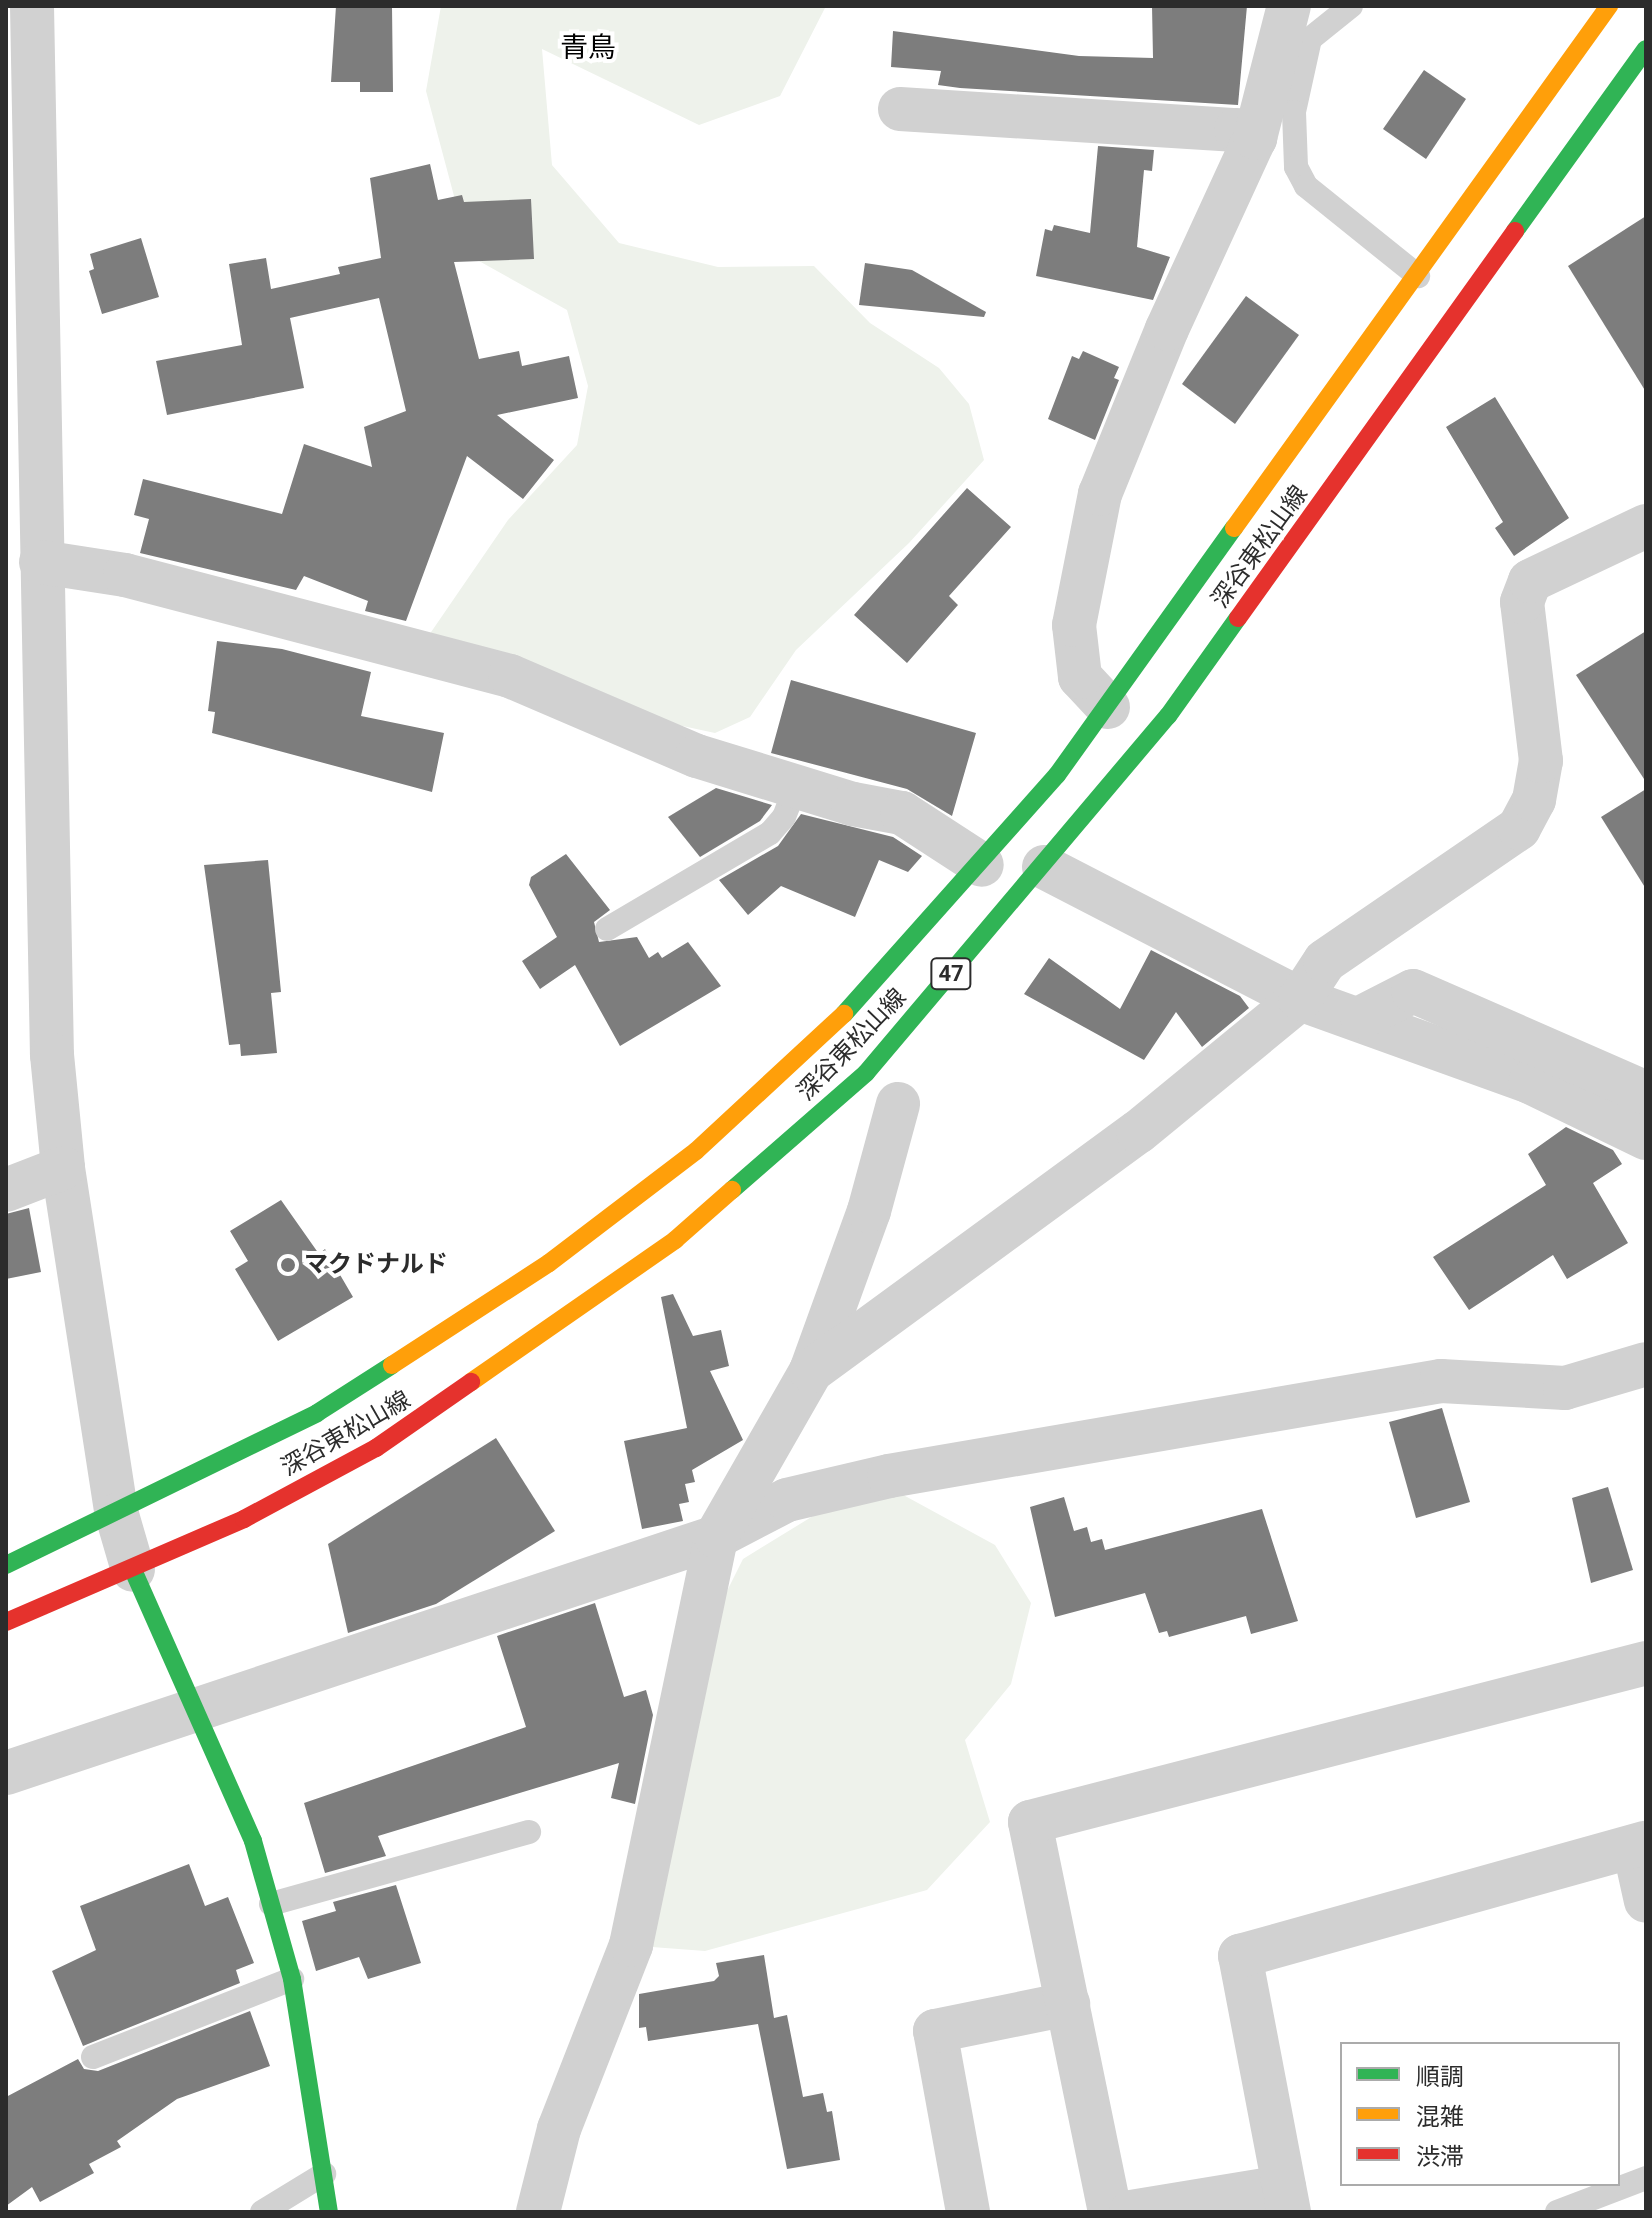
<!DOCTYPE html>
<html>
<head>
<meta charset="utf-8">
<style>
	body { margin:0 }
	#map { position:relative; width:1652px; height:2218px; overflow:hidden; background:#fff; font-family:Roboto,"Noto Sans JP",sans-serif }
	div>[style] { position:absolute }
	[style*='--x'] { left:calc(var(--x)*1px); top:calc(var(--y)*1px); width:calc(var(--w)*1px); rotate:calc(var(--a)*1deg) }
	.green>* { inset:0; background:#eef2eb }
	.building>* { inset:0; background:#7d7d7d }
	.lane>* { height:24px; margin:-12px; padding:0 12px; transform-origin:12px; border-radius:12px; background:#d1d1d1 }
	.street>* { height:44px; margin:-22px; padding:0 22px; transform-origin:22px; border-radius:22px; background:#d1d1d1 }
	.fast>* { height:18px; margin:-9px; padding:0 9px; transform-origin:9px; border-radius:9px; background:#30b455 }
	.slow>* { height:18px; margin:-9px; padding:0 9px; transform-origin:9px; border-radius:9px; background:#ff9f0a }
	.jam>* { height:18px; margin:-9px; padding:0 9px; transform-origin:9px; border-radius:9px; background:#e5322d }
	.dots>* { width:22px; height:22px; translate:-50% -50%; box-sizing:border-box; border:4px solid #fff; border-radius:50% }
	span { translate:-50% -50%; white-space:nowrap; text-align:center; line-height:1.15; -webkit-text-stroke:8px #fff; paint-order:stroke }
	.shield-label span { padding:2px 6px; background:#fff; border:2px solid; border-radius:6px; -webkit-text-stroke-width:0 }
	.shield-label { font-size:22px; color:#2c2c2c; font-weight:700 }
	.street-label { font-size:24px; color:#2c2c2c }
	.poi-label { font-size:24px; color:#2c2c2c; font-weight:700 }
	.left { translate:0 -50%; text-align:left }
	.quarter-label { font-size:28px; color:#000 }
	.frame { position:absolute; inset:0; border:8px solid #2c2c2c; pointer-events:none }
	.legend { position:absolute; left:1340px; top:2042px; width:280px; height:144px; box-sizing:border-box; background:#fff; border:2px solid #ababab; margin:0; padding:10px 14px; list-style:none; font-size:24px; color:#2c2c2c }
	.legend li { display:flex; align-items:center; gap:16px; height:40px }
	.legend b { width:40px; border:2px solid #ababab }
</style>
</head>
<body>
<div id="map">
	<div class="green">
		<div style="clip-path:polygon(441px 6px,826px 6px,780px 96px,699px 125px,542px 49px,552px 165px,619px 243px,718px 267px,814px 266px,870px 323px,939px 368px,969px 404px,984px 460px,909px 543px,796px 650px,750px 717px,715px 733px,664px 722px,427px 638px,508px 520px,577px 445px,588px 386px,567px 310px,470px 256px,426px 91px)"></div>
		<div style="clip-path:polygon(896px 1491px,995px 1545px,1031px 1603px,1011px 1684px,965px 1740px,990px 1822px,927px 1890px,705px 1951px,652px 1947px,719px 1607px,743px 1559px,826px 1508px)"></div>
	</div>
	<div class="building">
		<div style="clip-path:polygon(336px 6px,392px 6px,393px 92px,360px 92px,360px 82px,331px 82px)"></div>
		<div style="clip-path:polygon(1152px 6px,1247px 6px,1238px 105px,960px 88px,938px 85px,941px 71px,891px 67px,893px 31px,1079px 56px,1153px 58px)"></div>
		<div style="clip-path:polygon(1424px 70px,1466px 99px,1426px 159px,1383px 129px)"></div>
		<div style="clip-path:polygon(1098px 146px,1154px 150px,1152px 171px,1144px 170px,1137px 247px,1170px 257px,1153px 300px,1036px 276px,1045px 229px,1052px 231px,1054px 225px,1090px 233px)"></div>
		<div style="clip-path:polygon(430px 164px,438px 200px,462px 195px,464px 202px,531px 199px,534px 259px,454px 262px,479px 359px,519px 351px,522px 366px,569px 356px,578px 398px,497px 415px,554px 460px,523px 499px,467px 456px,406px 621px,365px 611px,368px 601px,304px 576px,296px 590px,140px 553px,149px 519px,134px 515px,143px 479px,282px 514px,304px 444px,372px 467px,364px 427px,406px 411px,379px 298px,290px 318px,304px 388px,167px 415px,156px 361px,242px 345px,229px 264px,266px 258px,271px 289px,340px 274px,338px 267px,381px 258px,370px 178px)"></div>
		<div style="clip-path:polygon(1646px 216px,1646px 392px,1568px 266px)"></div>
		<div style="clip-path:polygon(141px 238px,159px 297px,102px 314px,89px 271px,94px 269px,90px 254px)"></div>
		<div style="clip-path:polygon(865px 263px,912px 270px,986px 312px,984px 317px,859px 305px)"></div>
		<div style="clip-path:polygon(1246px 296px,1299px 335px,1235px 424px,1182px 384px)"></div>
		<div style="clip-path:polygon(1083px 351px,1119px 367px,1114px 378px,1119px 380px,1095px 440px,1048px 419px,1072px 356px,1079px 359px)"></div>
		<div style="clip-path:polygon(1495px 397px,1569px 518px,1514px 556px,1495px 528px,1503px 522px,1446px 427px)"></div>
		<div style="clip-path:polygon(967px 488px,1011px 527px,949px 596px,958px 605px,907px 663px,854px 615px)"></div>
		<div style="clip-path:polygon(1646px 631px,1646px 782px,1576px 675px)"></div>
		<div style="clip-path:polygon(217px 641px,282px 649px,371px 672px,361px 716px,444px 733px,432px 792px,212px 733px,215px 712px,208px 711px)"></div>
		<div style="clip-path:polygon(791px 680px,976px 733px,952px 816px,907px 789px,771px 753px)"></div>
		<div style="clip-path:polygon(716px 788px,772px 805px,760px 821px,700px 857px,668px 817px)"></div>
		<div style="clip-path:polygon(1646px 789px,1646px 889px,1601px 817px)"></div>
		<div style="clip-path:polygon(801px 814px,893px 837px,922px 856px,908px 872px,879px 860px,855px 917px,781px 886px,748px 915px,719px 880px,778px 846px)"></div>
		<div style="clip-path:polygon(566px 854px,610px 910px,594px 922px,599px 942px,637px 937px,649px 958px,658px 952px,662px 958px,688px 942px,721px 986px,620px 1046px,575px 965px,540px 989px,522px 961px,557px 937px,529px 885px,531px 877px)"></div>
		<div style="clip-path:polygon(268px 860px,281px 992px,271px 993px,277px 1053px,241px 1056px,240px 1044px,229px 1045px,204px 865px)"></div>
		<div style="clip-path:polygon(1151px 950px,1240px 996px,1249px 1008px,1202px 1047px,1176px 1012px,1144px 1060px,1024px 994px,1049px 958px,1120px 1009px)"></div>
		<div style="clip-path:polygon(1566px 1127px,1613px 1150px,1622px 1164px,1593px 1183px,1628px 1243px,1567px 1279px,1553px 1255px,1469px 1310px,1433px 1257px,1546px 1185px,1528px 1154px)"></div>
		<div style="clip-path:polygon(281px 1200px,319px 1254px,325px 1249px,353px 1297px,278px 1341px,235px 1269px,248px 1261px,230px 1231px)"></div>
		<div style="clip-path:polygon(29px 1208px,41px 1272px,6px 1279px,6px 1214px)"></div>
		<div style="clip-path:polygon(673px 1294px,693px 1336px,721px 1330px,729px 1366px,710px 1371px,743px 1440px,692px 1470px,695px 1482px,685px 1484px,689px 1502px,679px 1504px,683px 1521px,642px 1529px,624px 1441px,687px 1428px,661px 1297px)"></div>
		<div style="clip-path:polygon(1442px 1408px,1470px 1502px,1416px 1518px,1389px 1422px)"></div>
		<div style="clip-path:polygon(496px 1438px,555px 1531px,436px 1604px,348px 1633px,328px 1544px)"></div>
		<div style="clip-path:polygon(1608px 1487px,1633px 1570px,1591px 1583px,1572px 1498px)"></div>
		<div style="clip-path:polygon(1064px 1497px,1074px 1531px,1087px 1527px,1091px 1542px,1102px 1539px,1105px 1550px,1262px 1509px,1298px 1621px,1251px 1634px,1246px 1616px,1169px 1637px,1167px 1631px,1159px 1633px,1145px 1593px,1055px 1617px,1030px 1507px)"></div>
		<div style="clip-path:polygon(595px 1603px,624px 1697px,646px 1690px,653px 1715px,635px 1804px,611px 1798px,619px 1763px,378px 1836px,386px 1856px,325px 1873px,304px 1803px,526px 1727px,497px 1636px)"></div>
		<div style="clip-path:polygon(189px 1864px,205px 1906px,228px 1897px,254px 1963px,236px 1970px,240px 1983px,83px 2046px,52px 1971px,96px 1950px,80px 1906px)"></div>
		<div style="clip-path:polygon(396px 1885px,421px 1963px,368px 1979px,359px 1957px,316px 1971px,302px 1921px,336px 1911px,333px 1902px)"></div>
		<div style="clip-path:polygon(764px 1955px,774px 2018px,787px 2015px,803px 2097px,823px 2093px,827px 2112px,832px 2111px,840px 2160px,787px 2169px,758px 2024px,648px 2041px,646px 2027px,639px 2028px,639px 1994px,714px 1981px,719px 1976px,716px 1963px)"></div>
		<div style="clip-path:polygon(250px 2011px,270px 2066px,177px 2099px,117px 2141px,121px 2147px,89px 2164px,94px 2173px,40px 2202px,32px 2187px,6px 2206px,6px 2097px,78px 2059px,84px 2069px,98px 2071px)"></div>
	</div>
	<div class="lane">
		<div style="--x:1351;--y:6;--w:53;--a:141.2"></div>
		<div style="--x:1310;--y:39;--w:75;--a:102.4"></div>
		<div style="--x:1294;--y:112;--w:55;--a:87.9"></div>
		<div style="--x:1296;--y:167;--w:21;--a:62"></div>
		<div style="--x:1306;--y:186;--w:144;--a:38.8"></div>
		<div style="--x:607;--y:929;--w:189;--a:-30.5"></div>
		<div style="--x:770;--y:833;--w:21;--a:-49"></div>
		<div style="--x:784;--y:817;--w:33;--a:-69"></div>
		<div style="--x:271;--y:1904;--w:268;--a:-15.6"></div>
		<div style="--x:93;--y:2057;--w:214;--a:-21.4"></div>
		<div style="--x:262;--y:2212;--w:73;--a:-31.5"></div>
		<div style="--x:1557;--y:2212;--w:95;--a:-20.9"></div>
	</div>
	<div class="street">
		<div style="--x:32;--y:6;--w:1049;--a:88.91"></div>
		<div style="--x:52;--y:1055;--w:114;--a:84.4"></div>
		<div style="--x:63;--y:1168;--w:351;--a:81.2"></div>
		<div style="--x:117;--y:1515;--w:57;--a:73.8"></div>
		<div style="--x:900;--y:109;--w:337;--a:3.6"></div>
		<div style="--x:1236;--y:130;--w:21;--a:23"></div>
		<div style="--x:41;--y:562;--w:85;--a:8.8"></div>
		<div style="--x:125;--y:575;--w:398;--a:14.7"></div>
		<div style="--x:510;--y:676;--w:203;--a:23.2"></div>
		<div style="--x:697;--y:756;--w:163;--a:17.1"></div>
		<div style="--x:853;--y:804;--w:50;--a:10.4"></div>
		<div style="--x:902;--y:813;--w:95;--a:33"></div>
		<div style="--x:1108;--y:707;--w:41;--a:-133"></div>
		<div style="--x:1080;--y:677;--w:52;--a:-96.6"></div>
		<div style="--x:1074;--y:625;--w:134;--a:-78.8"></div>
		<div style="--x:1100;--y:494;--w:178;--a:-67.9"></div>
		<div style="--x:1167;--y:329;--w:210;--a:-65.3"></div>
		<div style="--x:1255;--y:138;--w:136;--a:-75.6"></div>
		<div style="--x:1044;--y:867;--w:288;--a:27.3"></div>
		<div style="--x:1300;--y:999;--w:245;--a:19.8"></div>
		<div style="--x:1530;--y:1082;--w:129;--a:25.8"></div>
		<div style="--x:1362;--y:1017;--w:57;--a:-27"></div>
		<div style="--x:1413;--y:991;--w:254;--a:23.6"></div>
		<div style="--x:6;--y:1190;--w:61;--a:-21.1"></div>
		<div style="--x:811;--y:1371;--w:170;--a:-70.1"></div>
		<div style="--x:869;--y:1211;--w:111;--a:-74.8"></div>
		<div style="--x:6;--y:1773;--w:748;--a:-18.39"></div>
		<div style="--x:716;--y:1537;--w:80;--a:-27.5"></div>
		<div style="--x:787;--y:1500;--w:105;--a:-13.2"></div>
		<div style="--x:889;--y:1476;--w:560;--a:-9.77"></div>
		<div style="--x:1441;--y:1381;--w:124;--a:3.2"></div>
		<div style="--x:1565;--y:1388;--w:84;--a:-16.5"></div>
		<div style="--x:1634;--y:1847;--w:55;--a:77.5"></div>
		<div style="--x:538;--y:2212;--w:86;--a:-75.8"></div>
		<div style="--x:559;--y:2129;--w:198;--a:-68.6"></div>
		<div style="--x:631;--y:1945;--w:417;--a:-78.2"></div>
		<div style="--x:716;--y:1537;--w:191;--a:-60.2"></div>
		<div style="--x:811;--y:1371;--w:405;--a:-36.2"></div>
		<div style="--x:1138;--y:1132;--w:210;--a:-39.4"></div>
		<div style="--x:1300;--y:999;--w:45;--a:-56.7"></div>
		<div style="--x:1325;--y:961;--w:235;--a:-34.4"></div>
		<div style="--x:1519;--y:828;--w:32;--a:-62"></div>
		<div style="--x:1534;--y:800;--w:40;--a:-80"></div>
		<div style="--x:1541;--y:761;--w:160;--a:-96.8"></div>
		<div style="--x:1522;--y:602;--w:22;--a:-69"></div>
		<div style="--x:1530;--y:581;--w:128;--a:-25.4"></div>
		<div style="--x:968;--y:2212;--w:184;--a:-100.3"></div>
		<div style="--x:935;--y:2031;--w:136;--a:-11.5"></div>
		<div style="--x:1110;--y:2212;--w:398;--a:-101.6"></div>
		<div style="--x:1030;--y:1822;--w:636;--a:-14.47"></div>
		<div style="--x:1131;--y:2212;--w:155;--a:-9.3"></div>
		<div style="--x:1289;--y:2212;--w:261;--a:-100.8"></div>
		<div style="--x:1240;--y:1956;--w:421;--a:-15.6"></div>
	</div>
	<div class="fast">
		<div style="--x:1515;--y:231;--w:224;--a:-54.3"></div>
		<div style="--x:844;--y:1014;--w:320;--a:-48.3"></div>
		<div style="--x:1057;--y:775;--w:304;--a:-54.4"></div>
		<div style="--x:732;--y:1190;--w:178;--a:-41.1"></div>
		<div style="--x:866;--y:1073;--w:468;--a:-49.8"></div>
		<div style="--x:1168;--y:716;--w:120;--a:-54.5"></div>
		<div style="--x:6;--y:1565;--w:346;--a:-26"></div>
		<div style="--x:317;--y:1413;--w:89;--a:-32.6"></div>
		<div style="--x:133;--y:1570;--w:296;--a:66.1"></div>
		<div style="--x:253;--y:1841;--w:143;--a:74.2"></div>
		<div style="--x:292;--y:1979;--w:236;--a:81"></div>
	</div>
	<div class="slow">
		<div style="--x:1234;--y:528;--w:643;--a:-54.31"></div>
		<div style="--x:392;--y:1365;--w:187;--a:-33"></div>
		<div style="--x:549;--y:1263;--w:185;--a:-37.3"></div>
		<div style="--x:696;--y:1151;--w:202;--a:-42.8"></div>
		<div style="--x:471;--y:1382;--w:249;--a:-34.8"></div>
		<div style="--x:675;--y:1240;--w:76;--a:-41.3"></div>
	</div>
	<div class="jam">
		<div style="--x:1238;--y:618;--w:476;--a:-54.4"></div>
		<div style="--x:6;--y:1622;--w:259;--a:-23.4"></div>
		<div style="--x:244;--y:1519;--w:150;--a:-28.3"></div>
		<div style="--x:376;--y:1448;--w:116;--a:-34.8"></div>
	</div>
	<div class="dots">
		<div style="left:288px;top:1265px;background:#767676"></div>
	</div>
	<div class="shield-label">
		<span style="left:951px;top:974px">47</span>
	</div>
	<div class="street-label">
		<span style="left:1260px;top:547px;rotate:-54deg">深谷東松山線</span>
		<span style="left:852px;top:1045px;rotate:-46deg">深谷東松山線</span>
		<span style="left:346px;top:1434px;rotate:-30deg">深谷東松山線</span>
	</div>
	<div class="poi-label">
		<span class="left" style="left:304px;top:1265px">マクドナルド</span>
	</div>
	<div class="quarter-label">
		<span style="left:588px;top:48px">青鳥</span>
	</div>
	<div class="frame"></div>
	<ul class="legend">
	<li><b style="height:10px;background:#30b455"></b>順調</li>
	<li><b style="height:10px;background:#ff9f0a"></b>混雑</li>
	<li><b style="height:10px;background:#e5322d"></b>渋滞</li>
	</ul>
</div>
</body>
</html>
